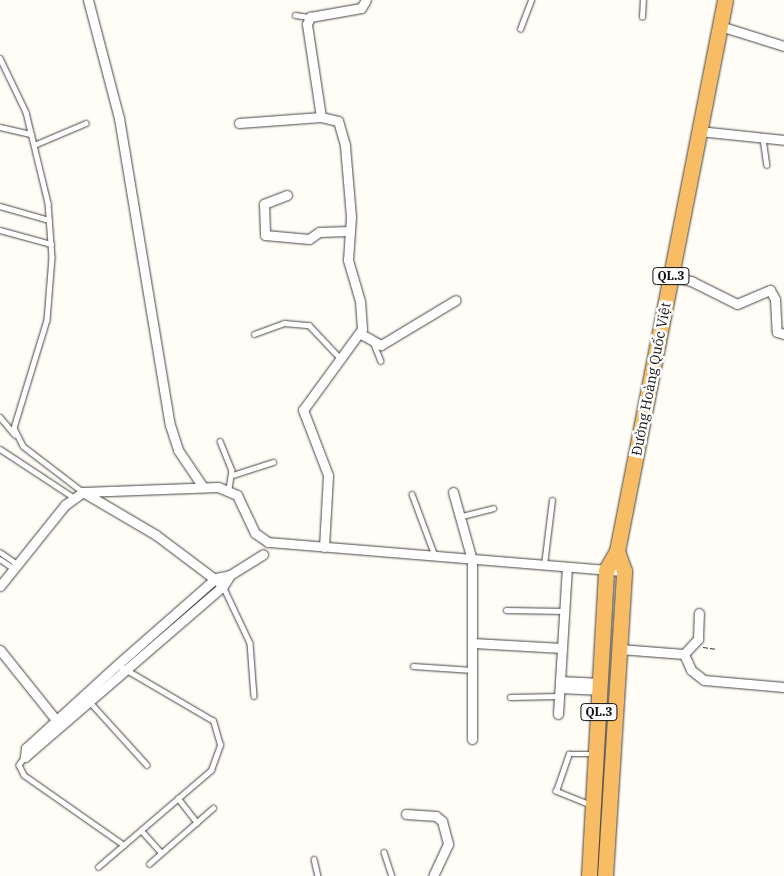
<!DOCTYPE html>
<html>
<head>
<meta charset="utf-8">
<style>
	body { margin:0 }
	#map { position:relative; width:784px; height:876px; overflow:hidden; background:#fffdf5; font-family:"IBM Plex Serif",serif }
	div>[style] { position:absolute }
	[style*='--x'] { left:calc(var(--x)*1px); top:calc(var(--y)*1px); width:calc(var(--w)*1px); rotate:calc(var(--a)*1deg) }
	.path>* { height:1px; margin-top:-0.5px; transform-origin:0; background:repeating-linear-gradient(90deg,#333 0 5px,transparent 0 7.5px) }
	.roads { filter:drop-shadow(0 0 1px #444) drop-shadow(0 0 1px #444) }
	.service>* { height:4.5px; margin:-2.25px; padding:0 2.25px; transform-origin:2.25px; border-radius:2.25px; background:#fff }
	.minor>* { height:9px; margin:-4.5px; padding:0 4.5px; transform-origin:4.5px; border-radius:4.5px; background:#fff }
	.trunk>* { height:15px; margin:-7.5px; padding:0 7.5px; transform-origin:7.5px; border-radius:7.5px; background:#f7bc64 }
	span { translate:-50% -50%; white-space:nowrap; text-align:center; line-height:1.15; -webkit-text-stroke:5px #fff; paint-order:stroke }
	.shield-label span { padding:1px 4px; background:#fff; border:1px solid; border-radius:4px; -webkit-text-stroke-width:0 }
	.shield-label { font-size:12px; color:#111; font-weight:700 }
	.street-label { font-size:14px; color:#111 }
</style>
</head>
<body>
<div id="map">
	<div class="path">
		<div style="--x:703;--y:647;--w:14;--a:8"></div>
	</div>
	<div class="roads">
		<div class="service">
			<div style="--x:295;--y:15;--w:15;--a:8"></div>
			<div style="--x:642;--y:17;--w:17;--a:-87"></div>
			<div style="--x:520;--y:29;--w:31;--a:-69"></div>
			<div style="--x:0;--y:58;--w:60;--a:64.3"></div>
			<div style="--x:26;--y:112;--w:94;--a:76.4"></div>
			<div style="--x:48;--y:203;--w:54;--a:85.8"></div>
			<div style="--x:52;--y:257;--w:63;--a:94.5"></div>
			<div style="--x:47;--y:320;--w:113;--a:107"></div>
			<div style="--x:14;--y:428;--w:20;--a:63"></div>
			<div style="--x:23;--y:446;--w:76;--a:37.5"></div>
			<div style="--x:0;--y:127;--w:32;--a:13"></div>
			<div style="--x:763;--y:138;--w:27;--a:82"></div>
			<div style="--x:34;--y:145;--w:56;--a:-22.9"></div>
			<div style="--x:0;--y:206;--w:51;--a:15.9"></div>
			<div style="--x:0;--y:230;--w:53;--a:15.4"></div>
			<div style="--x:254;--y:334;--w:32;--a:-20"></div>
			<div style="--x:284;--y:323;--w:25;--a:5"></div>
			<div style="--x:309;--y:325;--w:47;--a:46.7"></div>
			<div style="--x:374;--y:344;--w:18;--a:68"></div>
			<div style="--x:0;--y:417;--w:23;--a:50"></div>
			<div style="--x:220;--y:441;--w:31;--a:68"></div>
			<div style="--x:232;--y:470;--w:18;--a:99"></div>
			<div style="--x:0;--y:449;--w:87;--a:33.3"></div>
			<div style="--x:233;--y:475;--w:42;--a:-18"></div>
			<div style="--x:412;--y:494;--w:66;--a:69.6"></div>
			<div style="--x:462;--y:516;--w:32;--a:-14"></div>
			<div style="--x:0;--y:552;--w:21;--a:35"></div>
			<div style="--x:0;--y:559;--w:16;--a:35"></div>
			<div style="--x:544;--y:565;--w:65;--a:-83"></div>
			<div style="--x:223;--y:586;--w:63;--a:64.7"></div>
			<div style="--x:250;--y:643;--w:53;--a:85.7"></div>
			<div style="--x:506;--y:610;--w:58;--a:1"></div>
			<div style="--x:413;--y:666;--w:59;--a:3.9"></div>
			<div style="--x:510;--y:697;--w:49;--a:-1.2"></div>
			<div style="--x:89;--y:701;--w:86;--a:47.8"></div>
			<div style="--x:25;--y:757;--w:10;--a:127"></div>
			<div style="--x:19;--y:765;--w:11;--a:63"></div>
			<div style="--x:24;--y:775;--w:122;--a:35"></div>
			<div style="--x:178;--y:798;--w:31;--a:52"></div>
			<div style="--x:590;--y:805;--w:37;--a:-158"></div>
			<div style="--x:556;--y:791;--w:39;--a:-71"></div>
			<div style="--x:569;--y:754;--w:24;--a:0"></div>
			<div style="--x:141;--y:830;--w:30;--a:48"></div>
			<div style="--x:384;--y:852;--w:25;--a:72"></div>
			<div style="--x:314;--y:859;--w:17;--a:77"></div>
			<div style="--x:149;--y:864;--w:85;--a:-41.2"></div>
			<div style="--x:98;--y:867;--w:149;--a:-40.6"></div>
			<div style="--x:211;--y:770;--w:27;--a:-70"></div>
			<div style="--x:220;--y:745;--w:25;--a:-106"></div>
			<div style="--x:213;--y:721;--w:111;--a:-149.7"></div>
		</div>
		<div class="minor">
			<div style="--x:88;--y:0;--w:122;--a:75.3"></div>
			<div style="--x:119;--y:118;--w:311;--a:80.6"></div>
			<div style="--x:170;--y:425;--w:26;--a:72"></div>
			<div style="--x:178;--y:450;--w:45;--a:56"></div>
			<div style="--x:720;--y:26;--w:67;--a:17.4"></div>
			<div style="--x:239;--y:123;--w:82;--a:-4.2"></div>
			<div style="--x:699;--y:131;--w:85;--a:6"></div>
			<div style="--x:287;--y:195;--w:25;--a:159"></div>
			<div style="--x:264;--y:204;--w:31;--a:88"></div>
			<div style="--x:265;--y:235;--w:44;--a:5.2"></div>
			<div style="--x:309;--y:239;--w:12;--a:-35"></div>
			<div style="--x:319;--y:232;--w:30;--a:-2"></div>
			<div style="--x:671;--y:276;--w:21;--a:14"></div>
			<div style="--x:691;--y:281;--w:51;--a:26.6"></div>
			<div style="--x:737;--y:304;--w:36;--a:-23"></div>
			<div style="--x:770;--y:290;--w:10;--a:61"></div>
			<div style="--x:775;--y:299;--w:33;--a:87"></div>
			<div style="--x:777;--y:332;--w:7;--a:16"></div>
			<div style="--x:361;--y:334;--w:23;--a:29"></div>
			<div style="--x:381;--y:345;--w:87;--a:-31"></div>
			<div style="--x:83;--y:492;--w:85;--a:30.5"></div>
			<div style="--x:156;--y:535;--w:80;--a:36.9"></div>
			<div style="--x:453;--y:492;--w:71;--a:74.4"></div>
			<div style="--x:472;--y:560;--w:179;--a:90"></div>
			<div style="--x:324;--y:547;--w:72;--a:-86.8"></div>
			<div style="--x:328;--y:475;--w:70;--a:-111"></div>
			<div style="--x:303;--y:410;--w:100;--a:-53.9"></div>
			<div style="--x:362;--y:329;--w:28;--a:-94"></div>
			<div style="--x:360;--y:301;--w:43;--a:-106.3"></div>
			<div style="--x:348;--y:260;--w:43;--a:-86"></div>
			<div style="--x:351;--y:217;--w:72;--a:-94.8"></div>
			<div style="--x:345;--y:145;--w:25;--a:-106"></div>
			<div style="--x:338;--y:121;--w:17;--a:-167"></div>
			<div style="--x:321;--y:117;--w:94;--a:-98.6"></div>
			<div style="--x:307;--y:24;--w:8;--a:-67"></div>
			<div style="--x:310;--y:17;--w:52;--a:-10"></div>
			<div style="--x:361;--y:8;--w:9;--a:-58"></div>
			<div style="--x:230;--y:575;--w:13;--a:122"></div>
			<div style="--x:223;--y:586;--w:262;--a:139.2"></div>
			<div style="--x:25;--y:757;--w:9;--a:-84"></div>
			<div style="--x:26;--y:748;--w:123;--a:-42.4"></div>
			<div style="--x:117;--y:665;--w:132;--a:-41.3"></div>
			<div style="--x:216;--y:578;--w:14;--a:-12"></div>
			<div style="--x:230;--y:575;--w:39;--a:-32"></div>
			<div style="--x:0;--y:586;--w:104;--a:-51.3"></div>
			<div style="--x:65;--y:505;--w:22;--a:-36"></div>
			<div style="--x:83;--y:492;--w:135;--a:-2.1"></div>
			<div style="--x:218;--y:487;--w:21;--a:23"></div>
			<div style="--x:237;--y:495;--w:42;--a:64.7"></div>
			<div style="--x:255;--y:533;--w:16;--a:35"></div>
			<div style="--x:268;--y:542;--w:357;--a:4.7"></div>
			<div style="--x:473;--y:643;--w:89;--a:3.2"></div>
			<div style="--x:619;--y:649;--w:65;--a:4.4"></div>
			<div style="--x:684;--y:654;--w:21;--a:-47"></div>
			<div style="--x:698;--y:639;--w:26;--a:-88"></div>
			<div style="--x:0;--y:650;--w:90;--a:51.3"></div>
			<div style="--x:684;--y:654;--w:17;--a:66"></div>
			<div style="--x:691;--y:670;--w:16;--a:38"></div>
			<div style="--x:704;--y:680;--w:80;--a:5"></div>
			<div style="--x:560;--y:681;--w:41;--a:2.8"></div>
			<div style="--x:560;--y:688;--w:40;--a:2.9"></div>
			<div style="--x:558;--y:714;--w:147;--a:-86.5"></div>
			<div style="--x:406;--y:814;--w:30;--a:4"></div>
			<div style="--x:436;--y:816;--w:8;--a:40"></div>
			<div style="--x:442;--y:821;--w:24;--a:75"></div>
			<div style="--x:448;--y:844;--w:35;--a:115"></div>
		</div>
		<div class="trunk">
			<div style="--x:589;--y:876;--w:306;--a:-86.8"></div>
			<div style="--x:606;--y:570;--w:22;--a:-60"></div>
			<div style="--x:617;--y:551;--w:561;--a:-78.91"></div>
			<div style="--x:605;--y:876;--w:306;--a:-86.4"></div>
			<div style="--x:624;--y:571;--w:21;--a:-109"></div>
		</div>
	</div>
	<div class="shield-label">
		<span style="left:671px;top:276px">QL.3</span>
		<span style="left:599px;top:712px">QL.3</span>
	</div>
	<div class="street-label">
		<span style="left:651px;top:379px;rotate:-79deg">Đường Hoàng Quốc Việt</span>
	</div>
</div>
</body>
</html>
